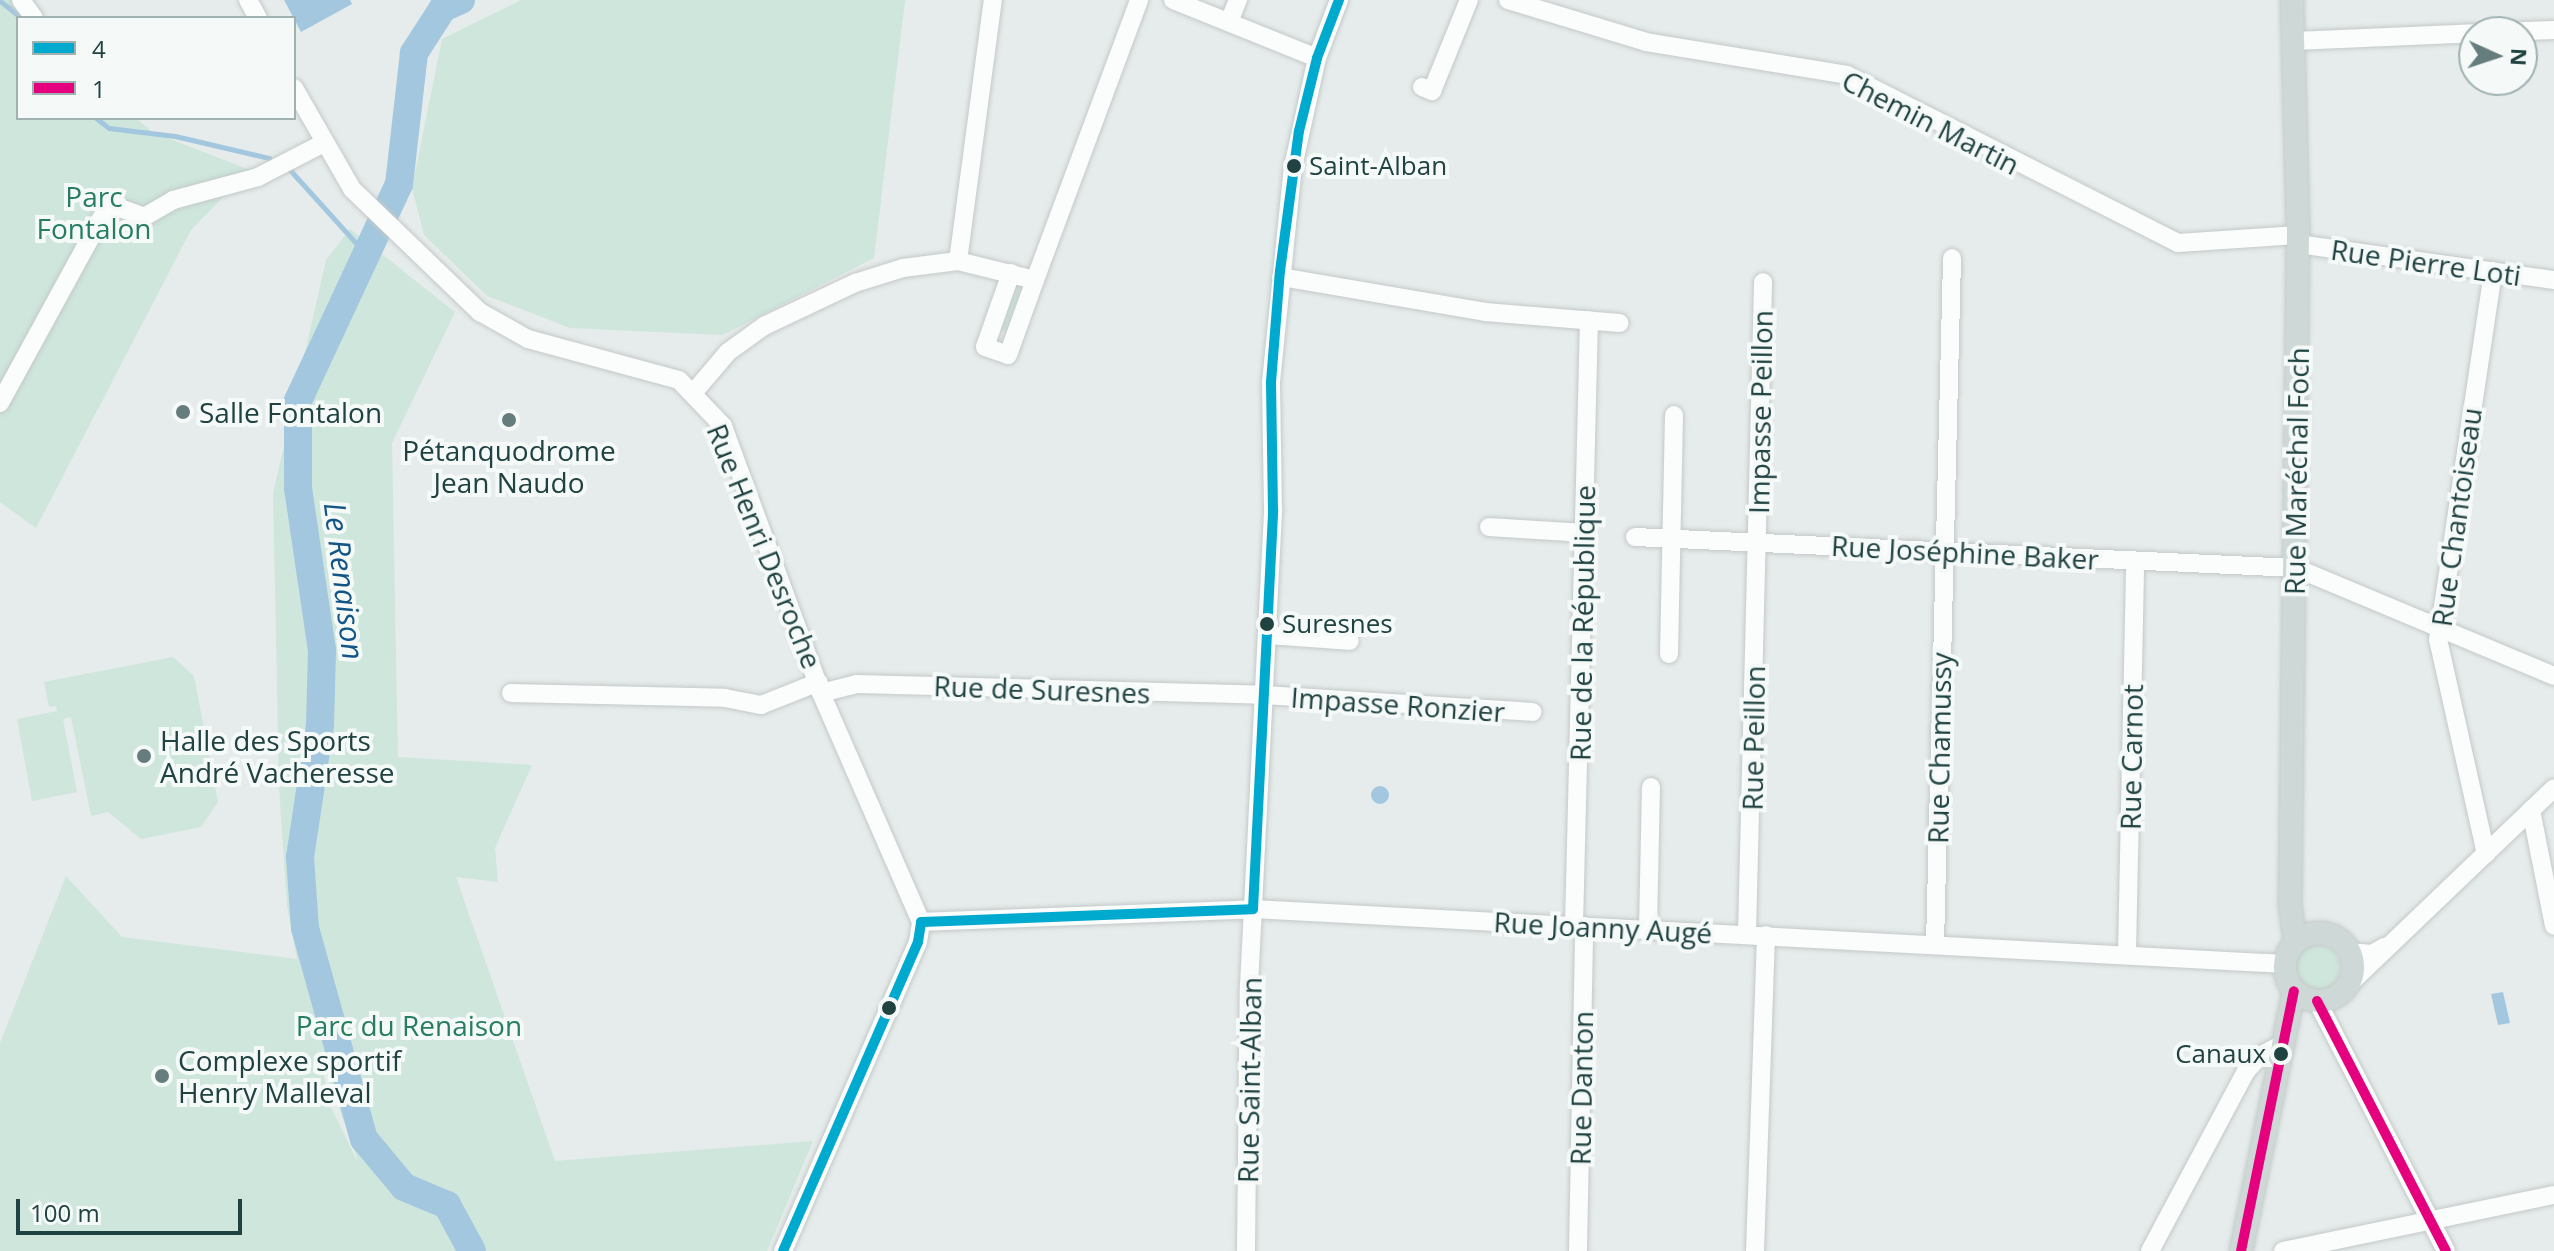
<!DOCTYPE html>
<html>
<head>
<meta charset="utf-8">
<style>
	body { margin:0 }
	#map { position:relative; width:2554px; height:1251px; overflow:hidden; background:#e6eceb; font-family:"Open Sans",sans-serif }
	div>[style] { position:absolute }
	[style*='--x'] { left:calc(var(--x)*1px); top:calc(var(--y)*1px); width:calc(var(--w)*1px); rotate:calc(var(--a)*1deg) }
	.green>* { inset:0; background:#cee6dc }
	.round { border-radius:50% }
	.water>* { inset:0; background:#a3c7de }
	.stream>* { height:5px; margin:-2.5px; padding:0 2.5px; transform-origin:2.5px; border-radius:2.5px; background:#a3c7de }
	.river>* { height:28px; margin:-14px; padding:0 14px; transform-origin:14px; border-radius:14px; background:#a3c7de }
	.roads { filter:drop-shadow(0 0 2px #c3c9c8) drop-shadow(0 0 2px #c3c9c8) }
	.minor>* { height:18px; margin:-9px; padding:0 9px; transform-origin:9px; border-radius:9px; background:#fbfcfc }
	.major>* { height:22px; margin:-11px; padding:0 11px; transform-origin:11px; border-radius:11px; background:#ced8d7 }
	.major>.ring { margin:-11px; padding:0; box-sizing:content-box; background:none; border:22px solid #ced8d7; border-radius:50% }
	.bus-1>* { height:10px; margin:-5px; padding:0 5px; transform-origin:5px; border-radius:5px; background:#00a9ce }
	.bus-2>* { height:10px; margin:-5px; padding:0 5px; transform-origin:5px; border-radius:5px; background:#e5007d }
	.dots>* { width:22px; height:22px; translate:-50% -50%; box-sizing:border-box; border:4px solid #f5faf9; border-radius:50% }
	span { translate:-50% -50%; white-space:nowrap; text-align:center; line-height:1.15; -webkit-text-stroke:8px #f5faf9; paint-order:stroke }
	.bus-label { font-size:26px; color:#204342 }
	.left { translate:0 -50%; text-align:left }
	.right { translate:-100% -50%; text-align:right }
	.street-label { font-size:28px; color:#204342 }
	.park-label { font-size:28px; color:#267e5f }
	.poi-label { font-size:28px; color:#204342 }
	.water-label { font-size:30px; color:#135586; font-style:italic }
	.legend { position:absolute; left:16px; top:16px; width:280px; height:104px; box-sizing:border-box; background:#f5faf9; border:2px solid #a0b1b0; margin:0; padding:10px 14px; list-style:none; font-size:24px; color:#204342 }
	.legend li { display:flex; align-items:center; gap:16px; height:40px }
	.legend b { width:40px; border:2px solid #a0b1b0 }
	.north { position:absolute; left:2458px; top:16px; width:80px; height:80px; box-sizing:border-box; background:#f5faf9; border:2px solid #a0b1b0; border-radius:50%; rotate:93deg; font-size:22px; font-weight:700; line-height:32px; text-align:center; color:#204342 }
	.north::after { content:''; display:block; margin:auto; width:28px; height:36px; background:#657e7d; clip-path:polygon(50% 0,100% 100%,50% 72%,0 100%) }
	.scale { position:absolute; left:16px; top:1199px; width:226px; height:36px; box-sizing:border-box; border:4px solid #204342; border-top:0; padding-left:10px; font-size:24px; line-height:28px; white-space:nowrap; color:#204342; -webkit-text-stroke:6px #f5faf9; paint-order:stroke }
</style>
</head>
<body>
<div id="map">
	<div class="green">
		<div style="clip-path:polygon(0 0,34px 0,45px 18px,18px 18px,18px 118px,136px 118px,152px 132px,250px 170px,191px 230px,36px 528px,0 502px)"></div>
		<div style="clip-path:polygon(521px 0,905px 0,874px 258px,723px 335px,570px 328px,487px 296px,424px 235px,412px 188px,442px 39px)"></div>
		<div style="clip-path:polygon(evenodd,350px 229px,455px 312px,392px 443px,398px 757px,532px 765px,495px 848px,498px 882px,456px 877px,555px 1161px,813px 1141px,767px 1251px,0 1251px,0 1043px,66px 876px,122px 937px,297px 959px,287px 906px,279px 787px,273px 494px,326px 260px,350px 229px,316px 1044px,357px 1158px,356px 1159px,332px 1109px,316px 1044px)"></div>
		<div style="clip-path:polygon(1013px 284px,1026px 289px,1010px 333px,997px 328px)"></div>
		<div style="clip-path:polygon(173px 657px,194px 676px,218px 802px,201px 827px,141px 839px,108px 812px,91px 816px,71px 717px,63px 719px,77px 792px,32px 801px,17px 719px,57px 711px,56px 706px,49px 707px,44px 682px)"></div>
		<div class="round" style="left:2294px;top:945px;width:46px;height:46px"></div>
	</div>
	<div class="water">
		<div style="clip-path:polygon(284px 0,350px 0,352px 4px,301px 32px)"></div>
		<div class="round" style="left:1371px;top:786px;width:18px;height:18px"></div>
		<div style="clip-path:polygon(2503px 992px,2510px 1023px,2498px 1025px,2491px 994px)"></div>
	</div>
	<div class="stream">
		<div style="--x:0;--y:1;--w:28;--a:38"></div>
		<div style="--x:96;--y:118;--w:16;--a:38"></div>
		<div style="--x:109;--y:128;--w:66;--a:6.9"></div>
		<div style="--x:175;--y:136;--w:97;--a:13.2"></div>
		<div style="--x:290;--y:170;--w:113;--a:47.9"></div>
	</div>
	<div class="river">
		<div style="--x:461;--y:0;--w:20;--a:156"></div>
		<div style="--x:443;--y:8;--w:54;--a:122.8"></div>
		<div style="--x:414;--y:53;--w:132;--a:96.5"></div>
		<div style="--x:399;--y:184;--w:239;--a:115"></div>
		<div style="--x:298;--y:401;--w:87;--a:90"></div>
		<div style="--x:298;--y:488;--w:164;--a:81.6"></div>
		<div style="--x:322;--y:650;--w:75;--a:91.5"></div>
		<div style="--x:320;--y:725;--w:134;--a:98.6"></div>
		<div style="--x:300;--y:857;--w:71;--a:86"></div>
		<div style="--x:305;--y:928;--w:219;--a:74.4"></div>
		<div style="--x:364;--y:1139;--w:62;--a:50.2"></div>
		<div style="--x:404;--y:1187;--w:47;--a:22.7"></div>
		<div style="--x:447;--y:1205;--w:52;--a:61.5"></div>
	</div>
	<div class="roads">
		<div class="minor">
			<div style="--x:21;--y:0;--w:22;--a:54"></div>
			<div style="--x:248;--y:0;--w:21;--a:61"></div>
			<div style="--x:1173;--y:0;--w:155;--a:21.9"></div>
			<div style="--x:1508;--y:0;--w:144;--a:16.9"></div>
			<div style="--x:1646;--y:42;--w:204;--a:9.3"></div>
			<div style="--x:1847;--y:75;--w:371;--a:26.9"></div>
			<div style="--x:2178;--y:243;--w:120;--a:-3.8"></div>
			<div style="--x:1229;--y:22;--w:24;--a:-68"></div>
			<div style="--x:2498;--y:32;--w:56;--a:-2"></div>
			<div style="--x:2294;--y:41;--w:180;--a:-2.5"></div>
			<div style="--x:1422;--y:87;--w:11;--a:22"></div>
			<div style="--x:1432;--y:91;--w:98;--a:-67.9"></div>
			<div style="--x:294;--y:88;--w:116;--a:60.1"></div>
			<div style="--x:352;--y:189;--w:178;--a:43.9"></div>
			<div style="--x:480;--y:312;--w:55;--a:29.4"></div>
			<div style="--x:528;--y:339;--w:156;--a:15.2"></div>
			<div style="--x:679;--y:380;--w:64;--a:46.3"></div>
			<div style="--x:723;--y:426;--w:284;--a:69.8"></div>
			<div style="--x:821;--y:693;--w:250;--a:66.4"></div>
			<div style="--x:2298;--y:244;--w:259;--a:8"></div>
			<div style="--x:958;--y:261;--w:263;--a:-82.4"></div>
			<div style="--x:1011;--y:273;--w:78;--a:109.4"></div>
			<div style="--x:985;--y:347;--w:24;--a:19"></div>
			<div style="--x:1008;--y:355;--w:80;--a:-70.2"></div>
			<div style="--x:1281;--y:277;--w:207;--a:9.7"></div>
			<div style="--x:1485;--y:312;--w:135;--a:4.7"></div>
			<div style="--x:694;--y:392;--w:52;--a:-49.6"></div>
			<div style="--x:728;--y:352;--w:44;--a:-35.8"></div>
			<div style="--x:764;--y:326;--w:101;--a:-25.3"></div>
			<div style="--x:855;--y:283;--w:50;--a:-17.4"></div>
			<div style="--x:903;--y:268;--w:55;--a:-7.3"></div>
			<div style="--x:958;--y:261;--w:79;--a:13.9"></div>
			<div style="--x:1035;--y:280;--w:299;--a:-69.6"></div>
			<div style="--x:0;--y:403;--w:227;--a:-61.3"></div>
			<div style="--x:109;--y:204;--w:37;--a:20"></div>
			<div style="--x:144;--y:217;--w:34;--a:-30"></div>
			<div style="--x:173;--y:200;--w:88;--a:-15.1"></div>
			<div style="--x:258;--y:177;--w:74;--a:-27.3"></div>
			<div style="--x:1489;--y:527;--w:95;--a:3.6"></div>
			<div style="--x:1635;--y:537;--w:662;--a:2.69"></div>
			<div style="--x:2296;--y:568;--w:280;--a:22.7"></div>
			<div style="--x:1267;--y:635;--w:83;--a:4.1"></div>
			<div style="--x:1669;--y:654;--w:239;--a:-88.8"></div>
			<div style="--x:511;--y:693;--w:214;--a:1.3"></div>
			<div style="--x:725;--y:698;--w:37;--a:11"></div>
			<div style="--x:761;--y:705;--w:62;--a:-21.6"></div>
			<div style="--x:821;--y:693;--w:37;--a:-14"></div>
			<div style="--x:857;--y:684;--w:407;--a:1.5"></div>
			<div style="--x:1264;--y:695;--w:269;--a:3.6"></div>
			<div style="--x:2531;--y:810;--w:118;--a:78.8"></div>
			<div style="--x:2486;--y:854;--w:219;--a:-102.6"></div>
			<div style="--x:2438;--y:640;--w:373;--a:-81.5"></div>
			<div style="--x:921;--y:922;--w:332;--a:-2.2"></div>
			<div style="--x:1253;--y:909;--w:1033;--a:3.05"></div>
			<div style="--x:1574;--y:925;--w:605;--a:-88.58"></div>
			<div style="--x:1648;--y:929;--w:142;--a:-88.8"></div>
			<div style="--x:1747;--y:934;--w:652;--a:-88.59"></div>
			<div style="--x:1935;--y:945;--w:687;--a:-88.58"></div>
			<div style="--x:2349;--y:952;--w:23;--a:5"></div>
			<div style="--x:2372;--y:954;--w:14;--a:-30"></div>
			<div style="--x:2127;--y:953;--w:392;--a:-88.8"></div>
			<div style="--x:2345;--y:988;--w:289;--a:-43.7"></div>
			<div style="--x:2317;--y:1001;--w:281;--a:62.7"></div>
			<div style="--x:783;--y:1251;--w:337;--a:-66.4"></div>
			<div style="--x:918;--y:942;--w:20;--a:-81"></div>
			<div style="--x:1246;--y:1251;--w:265;--a:-89.4"></div>
			<div style="--x:1249;--y:986;--w:477;--a:-87.1"></div>
			<div style="--x:1273;--y:510;--w:128;--a:-90.9"></div>
			<div style="--x:1271;--y:382;--w:216;--a:-84.2"></div>
			<div style="--x:1293;--y:167;--w:112;--a:-77.6"></div>
			<div style="--x:1317;--y:58;--w:62;--a:-69.2"></div>
			<div style="--x:1578;--y:1251;--w:325;--a:-88.9"></div>
			<div style="--x:1755;--y:1251;--w:316;--a:-88"></div>
			<div style="--x:2150;--y:1251;--w:204;--a:-61.9"></div>
			<div style="--x:2246;--y:1071;--w:21;--a:-47"></div>
			<div style="--x:2260;--y:1056;--w:26;--a:-28"></div>
			<div style="--x:2283;--y:1251;--w:277;--a:-11.7"></div>
		</div>
		<div class="major">
			<div style="--x:2292;--y:0;--w:235;--a:88.5"></div>
			<div style="--x:2298;--y:235;--w:670;--a:90.68"></div>
			<div style="--x:2290;--y:905;--w:36;--a:82"></div>
			<div class="ring" style="left:2285px;top:933px;width:46px;height:46px"></div>
			<div style="--x:2241;--y:1251;--w:265;--a:-78.5"></div>
		</div>
	</div>
	<div class="bus-1">
		<div style="--x:1253;--y:909;--w:400;--a:-87.1"></div>
		<div style="--x:1273;--y:510;--w:128;--a:-90.9"></div>
		<div style="--x:1271;--y:382;--w:111;--a:-85.4"></div>
		<div style="--x:1280;--y:271;--w:141;--a:-82.3"></div>
		<div style="--x:1299;--y:131;--w:75;--a:-76.1"></div>
		<div style="--x:1317;--y:58;--w:62;--a:-69.2"></div>
		<div style="--x:921;--y:922;--w:332;--a:-2.2"></div>
		<div style="--x:783;--y:1251;--w:337;--a:-66.4"></div>
		<div style="--x:918;--y:942;--w:20;--a:-81"></div>
	</div>
	<div class="bus-2">
		<div style="--x:2317;--y:1001;--w:281;--a:62.7"></div>
		<div style="--x:2241;--y:1251;--w:265;--a:-78.5"></div>
	</div>
	<div class="dots">
		<div style="left:1294px;top:166px;background:#204342"></div>
		<div style="left:183px;top:412px;background:#657e7d"></div>
		<div style="left:509px;top:420px;background:#657e7d"></div>
		<div style="left:1267px;top:624px;background:#204342"></div>
		<div style="left:144px;top:756px;background:#657e7d"></div>
		<div style="left:889px;top:1008px;background:#204342"></div>
		<div style="left:2281px;top:1054px;background:#204342"></div>
		<div style="left:162px;top:1076px;background:#657e7d"></div>
	</div>
	<div class="bus-label">
		<span class="left" style="left:1309px;top:166px">Saint-Alban</span>
		<span class="left" style="left:1282px;top:624px">Suresnes</span>
		<span class="right" style="left:2266px;top:1054px">Canaux</span>
	</div>
	<div class="street-label">
		<span style="left:1931px;top:122px;rotate:27deg">Chemin Martin</span>
		<span style="left:2426px;top:262px;rotate:8deg">Rue Pierre Loti</span>
		<span style="left:1760px;top:412px;rotate:-89deg">Impasse Peillon</span>
		<span style="left:2296px;top:471px;rotate:-89deg">Rue Maréchal Foch</span>
		<span style="left:2456px;top:517px;rotate:-82deg">Rue Chantoiseau</span>
		<span style="left:765px;top:546px;rotate:68deg">Rue Henri Desroche</span>
		<span style="left:1965px;top:552px;rotate:3deg">Rue Joséphine Baker</span>
		<span style="left:1582px;top:623px;rotate:-89deg">Rue de la République</span>
		<span style="left:1042px;top:689px;rotate:2deg">Rue de Suresnes</span>
		<span style="left:1398px;top:704px;rotate:4deg">Impasse Ronzier</span>
		<span style="left:1753px;top:738px;rotate:-89deg">Rue Peillon</span>
		<span style="left:1939px;top:748px;rotate:-89deg">Rue Chamussy</span>
		<span style="left:2131px;top:757px;rotate:-89deg">Rue Carnot</span>
		<span style="left:1603px;top:927px;rotate:3deg">Rue Joanny Augé</span>
		<span style="left:1249px;top:1080px;rotate:-89deg">Rue Saint-Alban</span>
		<span style="left:1581px;top:1088px;rotate:-89deg">Rue Danton</span>
	</div>
	<div class="park-label">
		<span style="left:94px;top:212px">Parc<br>Fontalon</span>
		<span style="left:409px;top:1025px">Parc du Renaison</span>
	</div>
	<div class="poi-label">
		<span class="left" style="left:199px;top:412px">Salle Fontalon</span>
		<span style="left:509px;top:466px">Pétanquodrome<br>Jean Naudo</span>
		<span class="left" style="left:160px;top:756px">Halle des Sports<br>André Vacheresse</span>
		<span class="left" style="left:178px;top:1076px">Complexe sportif<br>Henry Malleval</span>
	</div>
	<div class="water-label">
		<span style="left:344px;top:581px;rotate:83deg">Le Renaison</span>
	</div>
	<ul class="legend">
	<li><b style="height:10px;background:#00a9ce"></b>4</li>
	<li><b style="height:10px;background:#e5007d"></b>1</li>
	</ul>
	<div class="north">N</div>
	<div class="scale">100 m</div>
</div>
</body>
</html>
